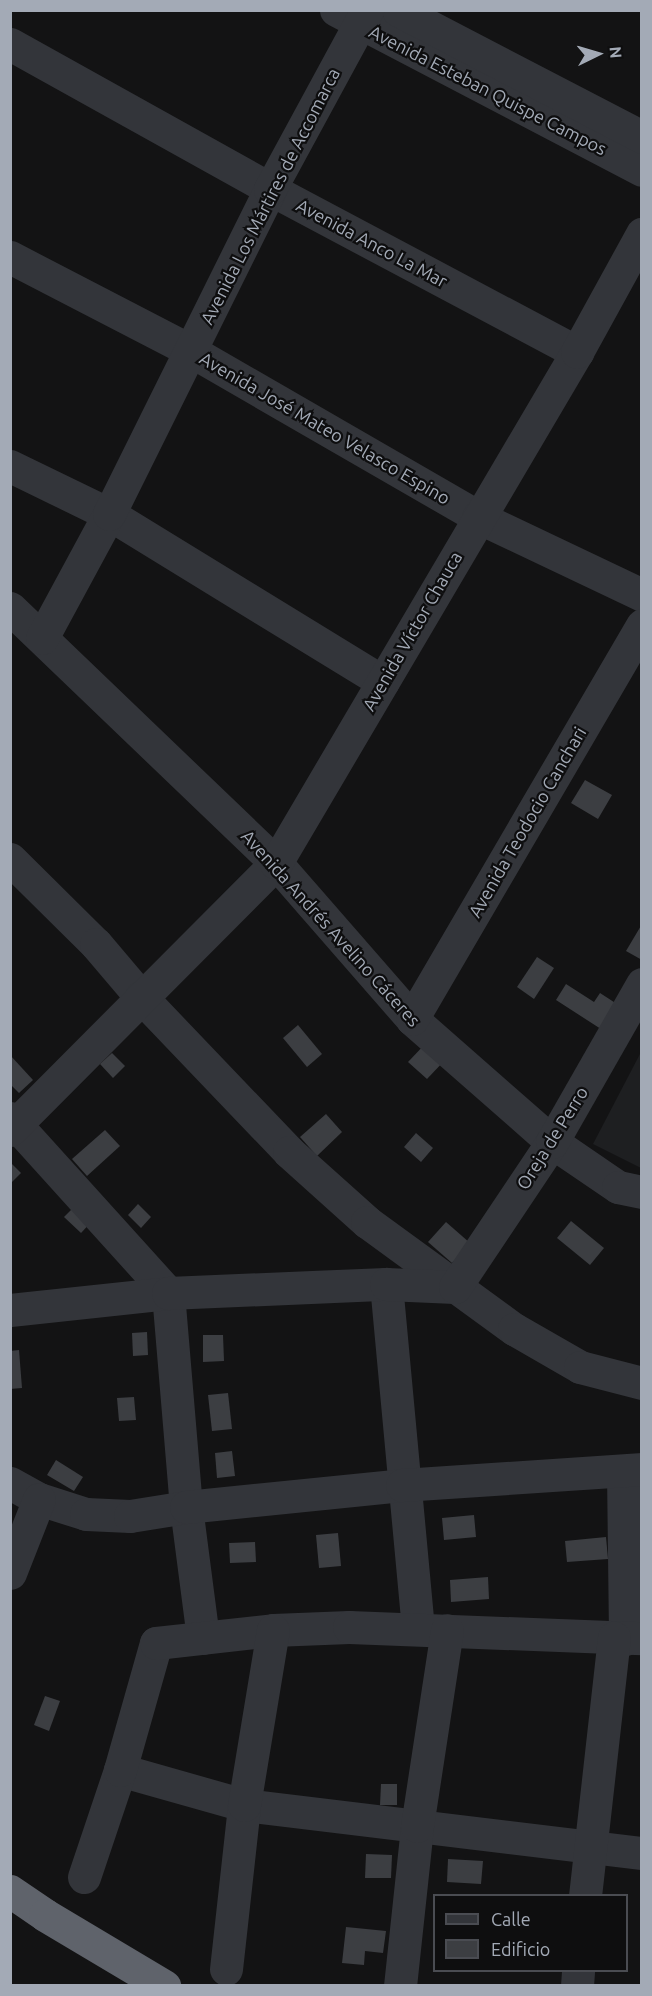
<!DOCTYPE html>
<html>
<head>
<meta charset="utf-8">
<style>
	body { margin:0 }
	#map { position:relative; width:652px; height:1996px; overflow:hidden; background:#131314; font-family:Ubuntu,sans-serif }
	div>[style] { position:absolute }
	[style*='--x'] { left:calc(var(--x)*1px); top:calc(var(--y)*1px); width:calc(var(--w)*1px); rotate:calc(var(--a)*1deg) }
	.built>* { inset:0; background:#1e1f21 }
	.building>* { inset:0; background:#3c3e42 }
	.minor>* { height:33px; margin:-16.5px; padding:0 16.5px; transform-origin:16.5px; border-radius:16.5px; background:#33353a }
	.highway>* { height:33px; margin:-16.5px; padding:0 16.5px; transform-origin:16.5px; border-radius:16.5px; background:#5f636b }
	span { translate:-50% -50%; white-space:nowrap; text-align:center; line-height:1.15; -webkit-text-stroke:4.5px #0e0e0f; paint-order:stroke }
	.street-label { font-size:18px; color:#a3aab6 }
	.frame { position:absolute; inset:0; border:12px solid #a3aab6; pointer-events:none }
	.legend { position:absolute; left:433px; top:1894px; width:195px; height:78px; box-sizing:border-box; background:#0e0e0f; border:2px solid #4a4c52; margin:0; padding:8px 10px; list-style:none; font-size:18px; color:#a3aab6 }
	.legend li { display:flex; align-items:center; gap:12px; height:30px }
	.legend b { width:30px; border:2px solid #4a4c52 }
	.north { position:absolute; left:568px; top:24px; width:60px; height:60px; -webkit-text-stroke:4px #0e0e0f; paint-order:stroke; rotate:85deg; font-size:16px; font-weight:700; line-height:24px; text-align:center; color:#a3aab6 }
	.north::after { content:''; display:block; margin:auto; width:21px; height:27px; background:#a3aab6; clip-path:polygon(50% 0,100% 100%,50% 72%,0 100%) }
</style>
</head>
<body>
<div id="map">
	<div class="built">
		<div style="clip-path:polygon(641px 1052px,641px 1168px,593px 1144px)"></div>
	</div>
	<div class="building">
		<div style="clip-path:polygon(585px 780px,612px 795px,598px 819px,571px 803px)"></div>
		<div style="clip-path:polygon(642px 924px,642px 960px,626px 951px)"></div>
		<div style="clip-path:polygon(537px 957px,554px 968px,534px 999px,517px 987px)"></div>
		<div style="clip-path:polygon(566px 984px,594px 1002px,600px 993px,620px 1006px,604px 1031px,556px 1000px)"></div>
		<div style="clip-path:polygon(298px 1025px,322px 1054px,307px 1067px,283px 1038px)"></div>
		<div style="clip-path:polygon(427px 1042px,445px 1060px,427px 1079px,408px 1062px)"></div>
		<div style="clip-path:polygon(112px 1053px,125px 1066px,113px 1078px,100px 1064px)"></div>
		<div style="clip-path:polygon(10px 1055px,33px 1080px,19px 1093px,10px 1084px)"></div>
		<div style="clip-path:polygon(326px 1114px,342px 1132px,317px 1156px,300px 1137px)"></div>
		<div style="clip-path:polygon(105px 1130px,120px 1146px,87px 1176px,72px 1159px)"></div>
		<div style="clip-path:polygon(416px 1133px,433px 1148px,421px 1162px,404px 1147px)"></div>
		<div style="clip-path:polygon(10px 1162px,21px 1173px,10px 1184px)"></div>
		<div style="clip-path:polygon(78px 1203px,94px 1219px,81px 1233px,64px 1217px)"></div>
		<div style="clip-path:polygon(138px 1204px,151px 1217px,141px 1228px,128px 1215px)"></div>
		<div style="clip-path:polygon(571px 1221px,604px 1248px,590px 1265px,557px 1238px)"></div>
		<div style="clip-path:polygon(446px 1222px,470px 1243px,452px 1263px,428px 1242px)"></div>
		<div style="clip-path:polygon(147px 1332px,148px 1355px,133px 1356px,132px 1333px)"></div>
		<div style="clip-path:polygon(203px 1335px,223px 1335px,224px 1361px,203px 1362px)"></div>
		<div style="clip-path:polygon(19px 1350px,22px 1388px,10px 1389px,10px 1351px)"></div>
		<div style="clip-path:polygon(228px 1393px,232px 1429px,212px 1431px,208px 1395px)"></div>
		<div style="clip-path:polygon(134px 1397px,136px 1420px,119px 1421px,117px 1398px)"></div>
		<div style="clip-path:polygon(232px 1451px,235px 1476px,217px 1478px,215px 1453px)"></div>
		<div style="clip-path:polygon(56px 1460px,83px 1477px,74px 1491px,47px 1475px)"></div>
		<div style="clip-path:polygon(474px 1515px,476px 1537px,444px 1540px,442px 1518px)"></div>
		<div style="clip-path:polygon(338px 1533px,341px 1566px,319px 1568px,316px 1535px)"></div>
		<div style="clip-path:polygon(606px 1537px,608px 1559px,567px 1562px,565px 1541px)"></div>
		<div style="clip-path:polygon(255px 1542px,256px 1562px,230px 1563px,229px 1543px)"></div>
		<div style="clip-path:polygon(488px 1577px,489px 1599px,451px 1602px,450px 1580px)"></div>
		<div style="clip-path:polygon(45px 1696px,60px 1701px,49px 1731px,34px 1725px)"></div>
		<div style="clip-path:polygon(381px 1784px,397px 1784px,397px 1805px,380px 1805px)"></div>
		<div style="clip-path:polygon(366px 1854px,392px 1855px,391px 1878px,365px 1878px)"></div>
		<div style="clip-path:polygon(448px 1859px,483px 1861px,481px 1884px,447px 1882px)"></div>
		<div style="clip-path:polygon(346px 1927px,386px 1931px,383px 1953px,365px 1951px,364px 1965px,342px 1963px)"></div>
	</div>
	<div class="minor">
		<div style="--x:336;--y:10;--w:345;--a:27.6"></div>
		<div style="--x:398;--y:10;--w:275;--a:27.5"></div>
		<div style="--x:10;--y:44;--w:298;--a:29.1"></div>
		<div style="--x:270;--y:189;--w:348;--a:28"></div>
		<div style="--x:10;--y:257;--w:204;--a:27.4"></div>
		<div style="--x:191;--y:351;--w:332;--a:30"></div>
		<div style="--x:478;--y:517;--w:182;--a:25.4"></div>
		<div style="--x:10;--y:466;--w:110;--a:25.9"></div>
		<div style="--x:109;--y:514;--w:321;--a:31.5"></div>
		<div style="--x:10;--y:608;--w:368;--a:43.8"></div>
		<div style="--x:276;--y:863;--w:207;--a:48.9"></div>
		<div style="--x:412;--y:1019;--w:186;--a:41.3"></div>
		<div style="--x:552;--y:1142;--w:80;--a:34.3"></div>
		<div style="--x:618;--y:1187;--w:25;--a:12"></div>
		<div style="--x:42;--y:638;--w:141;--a:-61.6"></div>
		<div style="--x:109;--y:514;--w:363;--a:-63.6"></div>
		<div style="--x:270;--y:189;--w:204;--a:-61.5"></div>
		<div style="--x:10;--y:859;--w:121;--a:44.7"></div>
		<div style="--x:96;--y:944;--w:70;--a:49.7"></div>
		<div style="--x:141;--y:997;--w:214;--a:46.3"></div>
		<div style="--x:289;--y:1152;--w:105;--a:41.9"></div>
		<div style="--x:367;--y:1222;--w:182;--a:36.1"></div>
		<div style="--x:514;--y:1329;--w:76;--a:29.9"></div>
		<div style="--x:580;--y:1367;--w:64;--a:14.5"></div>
		<div style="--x:412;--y:1019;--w:456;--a:-59.7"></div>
		<div style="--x:10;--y:1118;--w:236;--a:47.9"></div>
		<div style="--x:168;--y:1293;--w:215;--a:85.2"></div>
		<div style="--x:186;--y:1507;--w:132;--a:82.6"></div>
		<div style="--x:10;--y:1130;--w:377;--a:-45.1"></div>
		<div style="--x:276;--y:863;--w:593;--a:-59.5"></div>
		<div style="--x:577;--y:352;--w:135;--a:-61.2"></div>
		<div style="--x:386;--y:1284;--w:346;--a:84.7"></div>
		<div style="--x:10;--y:1310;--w:159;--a:-6.1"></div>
		<div style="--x:168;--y:1293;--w:218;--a:-2.4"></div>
		<div style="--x:386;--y:1284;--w:69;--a:2.5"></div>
		<div style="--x:455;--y:1287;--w:174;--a:-56.2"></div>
		<div style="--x:552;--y:1142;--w:182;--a:-60.3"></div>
		<div style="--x:623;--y:1471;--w:168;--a:89.3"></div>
		<div style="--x:10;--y:1483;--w:33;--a:29"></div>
		<div style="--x:39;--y:1499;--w:49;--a:17.7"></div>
		<div style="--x:86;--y:1514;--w:44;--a:2.6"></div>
		<div style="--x:130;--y:1516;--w:57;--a:-9.1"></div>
		<div style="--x:186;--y:1507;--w:217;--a:-5.8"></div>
		<div style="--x:402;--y:1485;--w:241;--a:-3.8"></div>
		<div style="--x:10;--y:1573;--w:79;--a:-68.6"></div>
		<div style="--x:120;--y:1770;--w:129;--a:15.8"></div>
		<div style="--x:244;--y:1805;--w:401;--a:6.9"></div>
		<div style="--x:84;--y:1877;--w:113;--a:-71.4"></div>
		<div style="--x:120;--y:1770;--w:132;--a:-74.2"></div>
		<div style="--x:156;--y:1643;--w:118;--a:-6.3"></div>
		<div style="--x:273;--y:1630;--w:76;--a:-2.3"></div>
		<div style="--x:349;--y:1627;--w:293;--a:2.2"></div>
		<div style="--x:585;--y:1896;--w:260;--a:-83.6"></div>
		<div style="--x:226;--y:1969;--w:165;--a:-83.7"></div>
		<div style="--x:244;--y:1805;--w:177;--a:-80.6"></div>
		<div style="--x:400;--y:1986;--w:161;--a:-83.9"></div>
		<div style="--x:417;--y:1826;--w:198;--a:-81.3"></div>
		<div style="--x:577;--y:1986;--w:16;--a:-86"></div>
	</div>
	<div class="highway">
		<div style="--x:10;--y:1891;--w:42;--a:34.4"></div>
		<div style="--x:45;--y:1915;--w:139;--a:30.8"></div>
	</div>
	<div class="street-label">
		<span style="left:488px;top:90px;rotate:27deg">Avenida Esteban Quispe Campos</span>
		<span style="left:270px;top:196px;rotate:-63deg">Avenida Los Mártires de Accomarca</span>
		<span style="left:372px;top:243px;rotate:28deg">Avenida Anco La Mar</span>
		<span style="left:325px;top:428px;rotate:30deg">Avenida José Mateo Velasco Espino</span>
		<span style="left:412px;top:631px;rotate:-60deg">Avenida Víctor Chauca</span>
		<span style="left:527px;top:822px;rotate:-60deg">Avenida Teodocio Canchari</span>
		<span style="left:331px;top:928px;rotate:48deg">Avenida Andrés Avelino Cáceres</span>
		<span style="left:552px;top:1138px;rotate:-58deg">Oreja de Perro</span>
	</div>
	<div class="frame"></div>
	<ul class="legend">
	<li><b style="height:8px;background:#33353a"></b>Calle</li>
	<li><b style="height:16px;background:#3c3e42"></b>Edificio</li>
	</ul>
	<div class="north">N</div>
</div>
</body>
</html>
